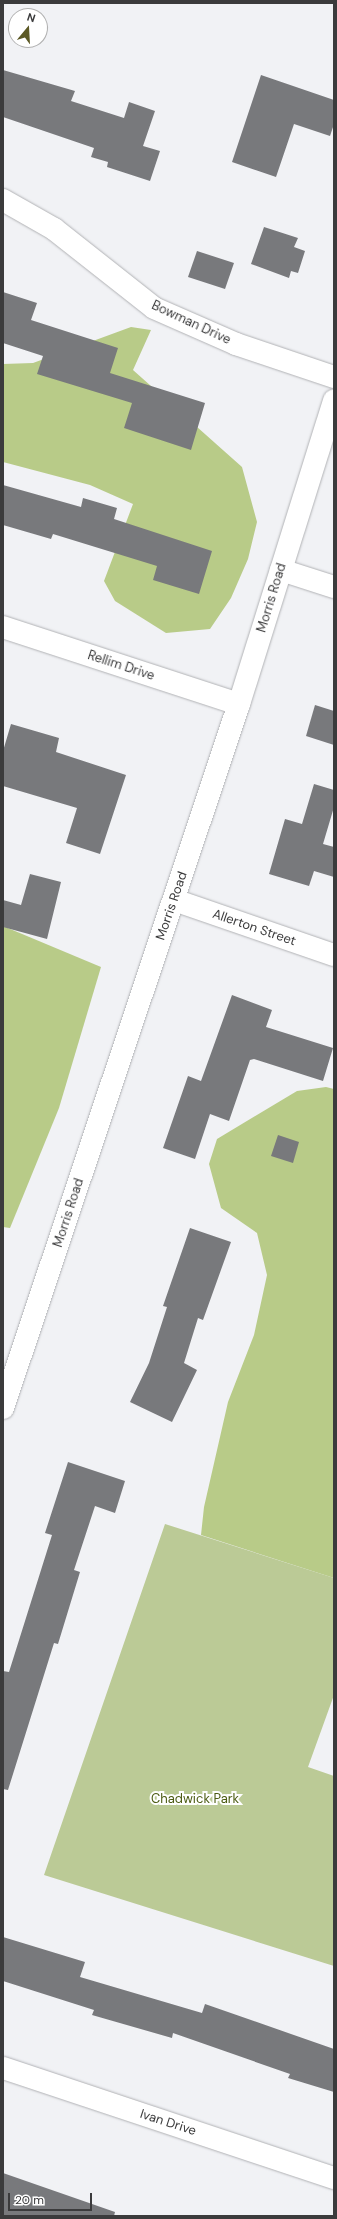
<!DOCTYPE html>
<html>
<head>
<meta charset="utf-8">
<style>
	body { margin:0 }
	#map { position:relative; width:337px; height:2219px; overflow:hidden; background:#f1f2f5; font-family:"DM Sans",sans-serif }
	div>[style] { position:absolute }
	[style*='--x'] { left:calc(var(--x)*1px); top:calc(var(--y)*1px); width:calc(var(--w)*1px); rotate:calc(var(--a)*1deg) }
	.green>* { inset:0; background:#bbca96 }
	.forest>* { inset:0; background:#b8cb88 }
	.building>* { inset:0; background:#78797c }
	.roads { filter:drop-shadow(0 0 1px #b1b2b5) drop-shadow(0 0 1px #b1b2b5) }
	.minor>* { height:22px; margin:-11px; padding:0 11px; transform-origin:11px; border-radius:11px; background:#fff }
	span { translate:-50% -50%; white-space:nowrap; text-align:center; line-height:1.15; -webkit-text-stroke:4px #fff; paint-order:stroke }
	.street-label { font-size:13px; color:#3b3b3c }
	.park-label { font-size:13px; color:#4c5c13 }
	.frame { position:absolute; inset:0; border:4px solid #3b3b3c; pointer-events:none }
	.north { position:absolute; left:8px; top:8px; width:40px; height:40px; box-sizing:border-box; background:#fff; border:1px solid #b1b1b1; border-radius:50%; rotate:18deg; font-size:11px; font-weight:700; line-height:16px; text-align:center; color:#3b3b3c }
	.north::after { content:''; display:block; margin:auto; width:14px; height:18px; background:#5b5824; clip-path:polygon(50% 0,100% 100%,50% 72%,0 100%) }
	.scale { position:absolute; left:8px; top:2193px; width:84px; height:18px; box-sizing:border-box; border:2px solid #3b3b3c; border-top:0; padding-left:5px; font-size:12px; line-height:14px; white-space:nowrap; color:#3b3b3c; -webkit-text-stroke:3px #fff; paint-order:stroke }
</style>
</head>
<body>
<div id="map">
	<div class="green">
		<div style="clip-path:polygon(165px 1524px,334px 1578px,334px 1695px,308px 1767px,334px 1776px,334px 1966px,44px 1875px)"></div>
	</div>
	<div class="forest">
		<div style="clip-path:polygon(131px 327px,151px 330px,133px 370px,242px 467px,257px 522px,248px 559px,231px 598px,210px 629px,166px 633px,115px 601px,104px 581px,133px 504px,90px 485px,3px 462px,3px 364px,33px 363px)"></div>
		<div style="clip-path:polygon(3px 926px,101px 967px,59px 1108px,10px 1228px,3px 1227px)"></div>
		<div style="clip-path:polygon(326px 1087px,334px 1089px,334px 1578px,201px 1535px,204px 1507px,228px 1402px,254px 1335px,267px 1275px,257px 1233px,221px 1208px,209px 1164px,217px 1139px,297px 1091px)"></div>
	</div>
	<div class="building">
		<div style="clip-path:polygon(3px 70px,75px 91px,71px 101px,124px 118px,129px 102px,155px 111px,143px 146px,160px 151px,150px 181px,107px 167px,108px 162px,91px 157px,94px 148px,3px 117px)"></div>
		<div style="clip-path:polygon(261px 75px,334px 100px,334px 124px,330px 136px,294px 124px,276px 177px,232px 162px)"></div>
		<div style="clip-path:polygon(264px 227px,298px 238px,294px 247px,305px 251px,298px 273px,291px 271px,289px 278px,251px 264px)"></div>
		<div style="clip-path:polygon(197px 251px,234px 263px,225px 289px,188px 277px)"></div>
		<div style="clip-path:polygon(3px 292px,37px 303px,31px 320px,118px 348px,110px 373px,205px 403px,191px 450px,124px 428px,132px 403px,37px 374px,43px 356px,3px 343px)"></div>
		<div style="clip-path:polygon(3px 485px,81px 507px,83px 498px,117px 508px,114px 519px,212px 551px,199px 594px,153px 580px,157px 566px,53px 534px,51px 539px,3px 525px)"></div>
		<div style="clip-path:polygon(315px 705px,334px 711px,334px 745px,306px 736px)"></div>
		<div style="clip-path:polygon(11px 724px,59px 738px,56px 752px,126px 775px,100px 854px,66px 843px,77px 808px,3px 786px,3px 751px)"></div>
		<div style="clip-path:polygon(314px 784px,334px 790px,334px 807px,323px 844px,334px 847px,334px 877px,314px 871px,309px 886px,269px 874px,285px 819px,302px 824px)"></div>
		<div style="clip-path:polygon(30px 874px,61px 882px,47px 939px,3px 927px,3px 900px,21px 905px)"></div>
		<div style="clip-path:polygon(232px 995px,272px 1010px,266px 1027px,333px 1048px,323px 1081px,254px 1059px,250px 1060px,229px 1121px,210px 1114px,195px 1159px,163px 1148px,188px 1076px,201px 1081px)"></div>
		<div style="clip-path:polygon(278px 1135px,299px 1142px,293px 1163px,271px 1156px)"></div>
		<div style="clip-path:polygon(190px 1228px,231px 1242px,203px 1320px,198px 1318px,184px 1363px,197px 1370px,172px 1422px,130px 1402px,149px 1363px,167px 1307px,163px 1306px)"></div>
		<div style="clip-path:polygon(68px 1462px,125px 1481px,115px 1513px,95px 1506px,74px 1570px,80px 1572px,58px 1644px,54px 1643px,8px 1790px,3px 1789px,3px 1671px,9px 1672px,52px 1535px,45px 1533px)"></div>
		<div style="clip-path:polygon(3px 1937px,85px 1962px,80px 1977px,202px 2013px,205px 2004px,334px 2049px,334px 2092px,288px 2078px,290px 2074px,173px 2033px,172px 2038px,92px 2015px,94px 2010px,3px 1981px)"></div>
		<div style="clip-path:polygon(3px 2173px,115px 2212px,114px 2216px,3px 2216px)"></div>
	</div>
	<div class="roads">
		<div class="minor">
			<div style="--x:3;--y:200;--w:59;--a:29.6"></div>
			<div style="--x:54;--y:229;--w:127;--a:38.3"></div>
			<div style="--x:154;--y:308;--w:90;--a:23.7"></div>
			<div style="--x:236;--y:344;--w:103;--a:18.6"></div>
			<div style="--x:281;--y:570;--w:56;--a:17.8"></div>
			<div style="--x:3;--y:627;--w:248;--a:18.1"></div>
			<div style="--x:174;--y:900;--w:169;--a:19"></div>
			<div style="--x:3;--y:1408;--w:743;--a:-71.47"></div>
			<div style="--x:239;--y:704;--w:318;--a:-72.6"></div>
			<div style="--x:3;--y:2068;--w:349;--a:18.4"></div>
		</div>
	</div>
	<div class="street-label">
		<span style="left:191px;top:323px;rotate:25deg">Bowman Drive</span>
		<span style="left:272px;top:598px;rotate:-73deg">Morris Road</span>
		<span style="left:121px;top:666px;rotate:18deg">Rellim Drive</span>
		<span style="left:172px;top:906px;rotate:-71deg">Morris Road</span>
		<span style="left:254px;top:928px;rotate:19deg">Allerton Street</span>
		<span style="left:69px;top:1213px;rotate:-72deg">Morris Road</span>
		<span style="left:168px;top:2123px;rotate:18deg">Ivan Drive</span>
	</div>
	<div class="park-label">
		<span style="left:195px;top:1799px">Chadwick Park</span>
	</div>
	<div class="frame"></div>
	<div class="north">N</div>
	<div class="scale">20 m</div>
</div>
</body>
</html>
